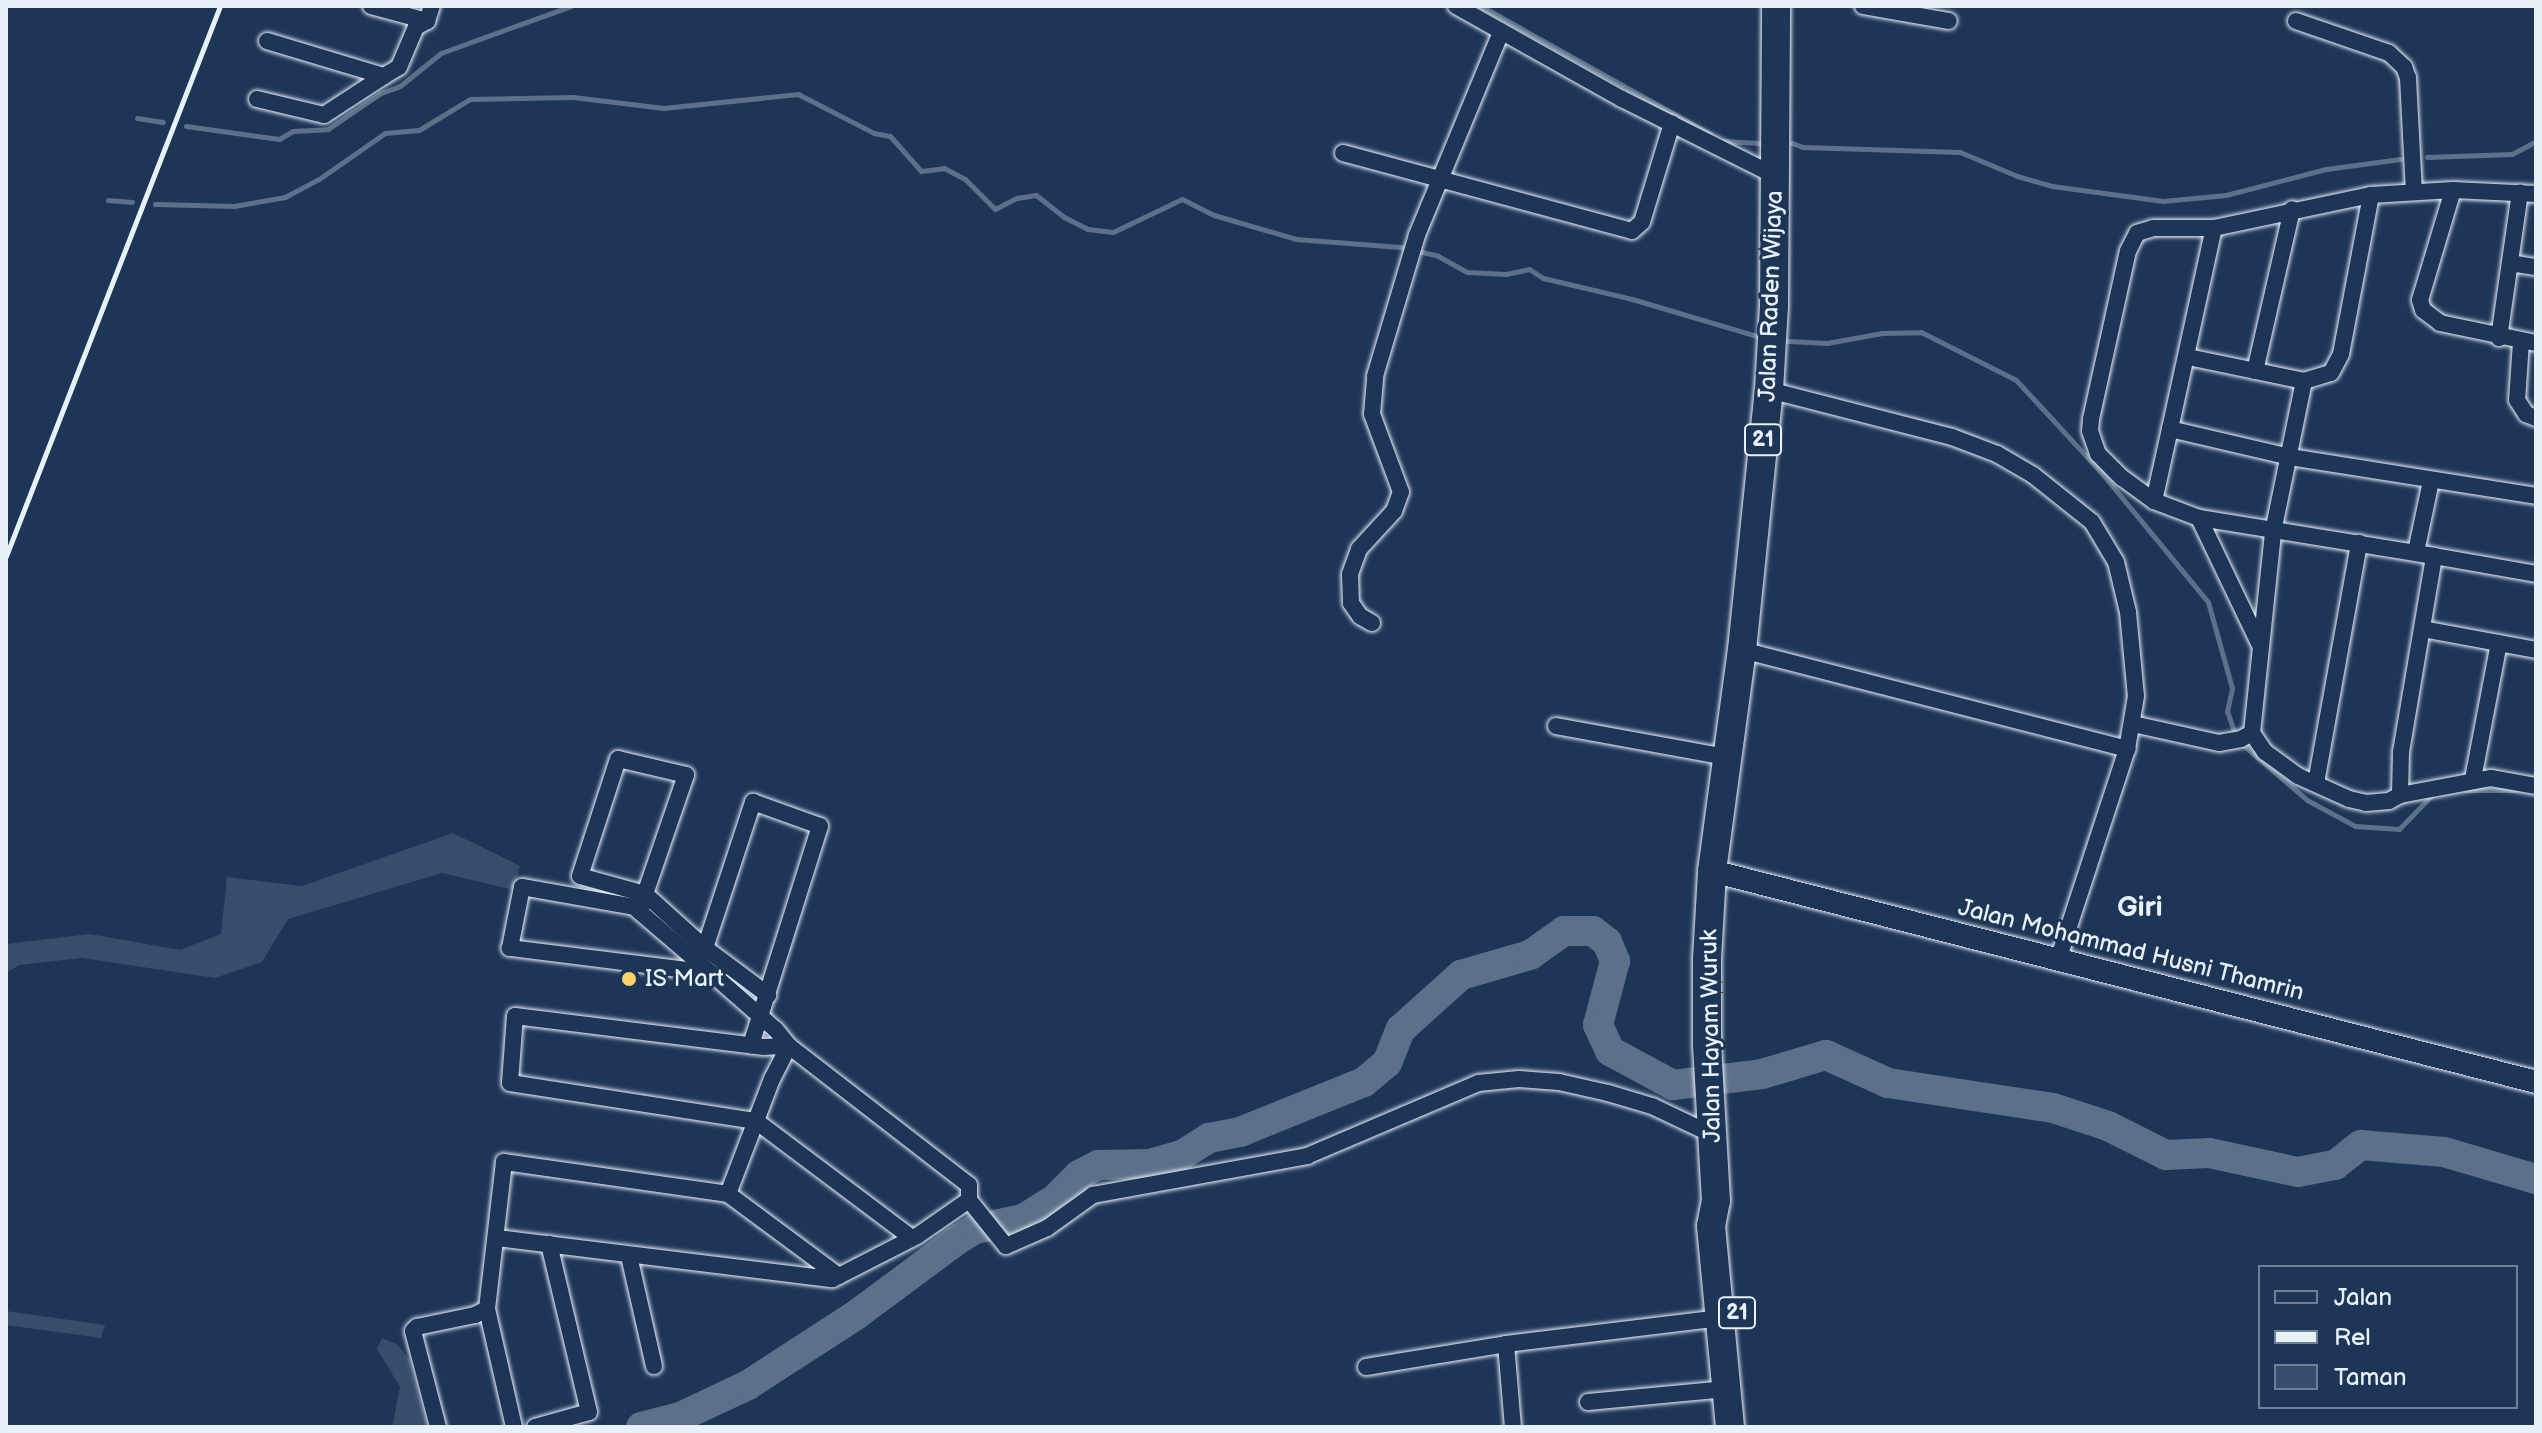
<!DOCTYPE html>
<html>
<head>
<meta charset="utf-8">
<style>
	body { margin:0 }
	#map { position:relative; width:2542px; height:1433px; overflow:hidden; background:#1d3557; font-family:"Balsamiq Sans",sans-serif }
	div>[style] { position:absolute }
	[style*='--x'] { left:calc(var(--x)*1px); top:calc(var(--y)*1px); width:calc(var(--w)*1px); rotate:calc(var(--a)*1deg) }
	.green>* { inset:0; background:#374d6c }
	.stream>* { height:5px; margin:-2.5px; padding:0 2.5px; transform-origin:2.5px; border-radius:2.5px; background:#5d7089 }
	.river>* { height:30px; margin:-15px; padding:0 15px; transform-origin:15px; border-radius:15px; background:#5d7089 }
	.roads { filter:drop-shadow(0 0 2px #e8f1f8) drop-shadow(0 0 2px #e8f1f8) }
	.street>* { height:16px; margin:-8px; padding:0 8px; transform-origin:8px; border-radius:8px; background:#1d3557 }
	.secondary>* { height:22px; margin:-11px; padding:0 11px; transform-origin:11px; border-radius:11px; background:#1d3557 }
	.highway>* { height:28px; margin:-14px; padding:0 14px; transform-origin:14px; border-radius:14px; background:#1d3557 }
	.rail>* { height:5px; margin:-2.5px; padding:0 2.5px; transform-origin:2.5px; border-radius:2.5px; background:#e8f1f8 }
	.dots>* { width:22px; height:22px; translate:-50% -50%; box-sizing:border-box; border:4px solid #1d3557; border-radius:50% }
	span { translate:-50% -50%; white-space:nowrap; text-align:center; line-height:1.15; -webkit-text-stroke:6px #1d3557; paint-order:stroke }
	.shield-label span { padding:2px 6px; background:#1d3557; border:2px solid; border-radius:6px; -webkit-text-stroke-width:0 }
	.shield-label { font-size:22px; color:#e8f1f8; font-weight:700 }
	.street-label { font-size:24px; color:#e8f1f8 }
	.poi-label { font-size:24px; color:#e8f1f8 }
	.left { translate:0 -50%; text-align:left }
	.quarter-label { font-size:28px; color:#e8f1f8; font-weight:700 }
	.frame { position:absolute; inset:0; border:8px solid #e8f1f8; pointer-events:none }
	.legend { position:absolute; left:2258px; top:1265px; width:260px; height:144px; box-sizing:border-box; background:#1d3557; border:2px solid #6e8097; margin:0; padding:10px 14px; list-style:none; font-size:24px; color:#e8f1f8 }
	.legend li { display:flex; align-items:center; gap:16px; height:40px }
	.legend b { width:40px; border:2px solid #6e8097 }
</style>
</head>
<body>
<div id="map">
	<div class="green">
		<div style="clip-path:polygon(453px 833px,520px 866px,514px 890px,442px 873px,288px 919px,262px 962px,215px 978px,82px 958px,19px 965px,6px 973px,6px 944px,90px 934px,180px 950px,221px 934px,227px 877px,302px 886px)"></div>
		<div style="clip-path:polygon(6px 1311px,105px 1325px,101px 1338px,6px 1325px)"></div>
		<div style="clip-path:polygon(382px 1338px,398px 1345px,409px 1359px,427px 1427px,392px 1427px,400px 1387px,377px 1349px)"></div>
	</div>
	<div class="stream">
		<div style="--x:1481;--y:6;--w:262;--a:29.2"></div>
		<div style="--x:137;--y:118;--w:26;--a:9"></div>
		<div style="--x:186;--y:126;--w:94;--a:8"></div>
		<div style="--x:279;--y:139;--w:16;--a:-30"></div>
		<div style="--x:293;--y:131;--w:35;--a:-3"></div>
		<div style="--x:328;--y:129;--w:64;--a:-34.2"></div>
		<div style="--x:381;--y:93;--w:20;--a:-20"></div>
		<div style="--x:400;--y:86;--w:53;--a:-38.8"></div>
		<div style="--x:441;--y:53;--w:138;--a:-19.9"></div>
		<div style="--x:1723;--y:141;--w:36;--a:3"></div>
		<div style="--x:1792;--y:143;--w:12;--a:20"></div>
		<div style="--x:1803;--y:147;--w:157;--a:1.8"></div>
		<div style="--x:1960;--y:152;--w:62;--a:22.8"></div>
		<div style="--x:2017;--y:176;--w:36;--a:16"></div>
		<div style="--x:2052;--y:186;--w:112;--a:7.7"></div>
		<div style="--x:2163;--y:201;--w:63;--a:-5.4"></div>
		<div style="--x:2226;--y:195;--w:103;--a:-14.6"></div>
		<div style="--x:2326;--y:169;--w:75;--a:-7.7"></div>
		<div style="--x:2427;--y:157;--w:85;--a:-2"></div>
		<div style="--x:2512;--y:154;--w:27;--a:-28"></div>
		<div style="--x:108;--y:200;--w:24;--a:5"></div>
		<div style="--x:155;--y:204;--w:79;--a:1.5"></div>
		<div style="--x:234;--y:206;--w:52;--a:-10"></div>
		<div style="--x:285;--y:197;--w:38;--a:-28"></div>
		<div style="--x:319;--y:179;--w:80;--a:-34.9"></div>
		<div style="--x:385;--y:133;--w:34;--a:-5"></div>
		<div style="--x:419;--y:130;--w:60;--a:-31.3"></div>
		<div style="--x:470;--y:99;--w:103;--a:-1.1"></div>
		<div style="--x:573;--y:97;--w:91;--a:7"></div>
		<div style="--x:663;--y:108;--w:136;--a:-5.9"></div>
		<div style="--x:798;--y:94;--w:85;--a:27.2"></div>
		<div style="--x:874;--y:133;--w:16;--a:11"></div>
		<div style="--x:890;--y:136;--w:47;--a:48.5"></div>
		<div style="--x:921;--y:171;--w:23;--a:-7"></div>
		<div style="--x:944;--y:168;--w:24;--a:28"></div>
		<div style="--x:965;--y:179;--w:42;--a:45"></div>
		<div style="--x:995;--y:209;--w:25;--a:-27"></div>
		<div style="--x:1017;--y:198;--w:19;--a:-9"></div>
		<div style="--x:1036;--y:195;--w:36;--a:38"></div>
		<div style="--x:1064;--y:217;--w:27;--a:27"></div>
		<div style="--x:1088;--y:229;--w:25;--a:7"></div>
		<div style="--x:1113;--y:232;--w:76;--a:-25.6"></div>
		<div style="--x:1182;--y:199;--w:36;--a:27"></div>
		<div style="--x:1214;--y:215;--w:85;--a:16.3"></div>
		<div style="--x:1296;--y:239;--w:104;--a:4.4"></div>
		<div style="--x:1400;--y:247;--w:39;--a:13"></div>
		<div style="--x:1438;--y:256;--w:33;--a:29"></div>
		<div style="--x:1467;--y:272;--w:39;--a:3"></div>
		<div style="--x:1506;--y:274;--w:24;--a:-12"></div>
		<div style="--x:1529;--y:269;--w:17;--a:33"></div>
		<div style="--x:1543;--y:278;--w:91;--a:13.3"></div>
		<div style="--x:1632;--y:299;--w:134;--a:16.5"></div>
		<div style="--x:1788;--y:341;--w:39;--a:3"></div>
		<div style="--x:1827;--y:343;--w:56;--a:-10.3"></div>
		<div style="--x:1882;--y:333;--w:39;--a:-1"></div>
		<div style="--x:1921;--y:332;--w:106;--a:26.8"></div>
		<div style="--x:2016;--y:380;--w:124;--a:47.3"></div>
		<div style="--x:2100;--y:471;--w:170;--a:50.5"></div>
		<div style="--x:2208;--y:602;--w:89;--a:74.4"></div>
		<div style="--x:2232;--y:688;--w:24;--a:102"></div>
		<div style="--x:2227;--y:711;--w:28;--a:71"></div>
		<div style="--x:2242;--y:744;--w:86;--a:40.7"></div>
		<div style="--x:2307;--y:800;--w:55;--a:28.4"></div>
		<div style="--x:2355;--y:826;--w:44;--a:3.9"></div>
		<div style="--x:2399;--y:829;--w:49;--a:-45.8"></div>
		<div style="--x:2466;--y:790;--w:50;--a:0"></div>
	</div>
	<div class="river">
		<div style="--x:641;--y:1427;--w:40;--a:-14.4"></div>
		<div style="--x:680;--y:1417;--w:75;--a:-25.2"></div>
		<div style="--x:748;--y:1385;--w:129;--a:-32.9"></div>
		<div style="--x:856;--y:1315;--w:126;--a:-36.6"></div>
		<div style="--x:957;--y:1240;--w:21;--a:-31"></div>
		<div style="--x:975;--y:1229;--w:49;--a:-11.8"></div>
		<div style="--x:1023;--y:1219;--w:36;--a:-32"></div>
		<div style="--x:1054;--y:1200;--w:35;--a:-45"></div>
		<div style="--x:1079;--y:1175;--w:21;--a:-28"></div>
		<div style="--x:1098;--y:1165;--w:52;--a:-1.1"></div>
		<div style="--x:1150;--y:1164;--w:33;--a:-16"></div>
		<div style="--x:1182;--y:1155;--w:32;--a:-32"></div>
		<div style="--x:1209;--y:1138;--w:32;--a:-11"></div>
		<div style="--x:1240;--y:1132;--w:134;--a:-22"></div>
		<div style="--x:1364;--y:1082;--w:30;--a:-40"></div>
		<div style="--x:1387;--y:1063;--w:37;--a:-68"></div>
		<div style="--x:1401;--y:1029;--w:81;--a:-42"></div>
		<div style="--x:1461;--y:975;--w:72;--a:-16.2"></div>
		<div style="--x:1530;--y:955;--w:42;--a:-35.2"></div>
		<div style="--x:1564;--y:931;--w:29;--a:0"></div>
		<div style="--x:1593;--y:931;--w:18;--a:38"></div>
		<div style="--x:1607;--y:942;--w:21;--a:67"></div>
		<div style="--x:1615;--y:961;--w:66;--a:104.9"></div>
		<div style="--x:1598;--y:1025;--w:29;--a:65"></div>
		<div style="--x:1610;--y:1051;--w:72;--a:28.4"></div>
		<div style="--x:1673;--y:1085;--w:90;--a:-7"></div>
		<div style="--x:1762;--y:1074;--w:67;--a:-16.5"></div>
		<div style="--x:1826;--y:1055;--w:68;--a:24.3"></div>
		<div style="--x:1888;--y:1083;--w:167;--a:8.6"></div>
		<div style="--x:2053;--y:1108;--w:58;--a:18.1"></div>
		<div style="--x:2108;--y:1126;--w:65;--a:26.6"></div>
		<div style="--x:2166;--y:1155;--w:43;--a:-2.7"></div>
		<div style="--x:2209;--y:1153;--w:91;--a:12.1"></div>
		<div style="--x:2298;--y:1172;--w:38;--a:-11"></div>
		<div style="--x:2335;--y:1165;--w:33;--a:-38"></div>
		<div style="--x:2361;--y:1145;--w:83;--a:4.8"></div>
		<div style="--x:2444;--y:1152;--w:96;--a:16.4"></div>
	</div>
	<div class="roads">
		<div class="street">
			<div style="--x:371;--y:6;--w:58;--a:15"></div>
			<div style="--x:1456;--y:6;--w:190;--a:29.3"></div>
			<div style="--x:1622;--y:99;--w:172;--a:26.6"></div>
			<div style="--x:1863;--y:6;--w:87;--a:9.9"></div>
			<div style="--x:2296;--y:21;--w:98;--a:19"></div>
			<div style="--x:2389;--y:53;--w:21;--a:43"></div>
			<div style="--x:2404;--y:67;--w:12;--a:70"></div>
			<div style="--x:2408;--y:78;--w:114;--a:87"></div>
			<div style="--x:267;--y:41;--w:122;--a:16.7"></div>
			<div style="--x:384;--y:76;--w:17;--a:-31"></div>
			<div style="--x:399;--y:67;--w:43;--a:-67"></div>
			<div style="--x:416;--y:27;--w:13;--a:-29"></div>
			<div style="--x:427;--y:21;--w:16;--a:-72"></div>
			<div style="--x:257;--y:99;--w:69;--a:13.4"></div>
			<div style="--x:324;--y:115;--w:72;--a:-33"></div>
			<div style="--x:1343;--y:153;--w:299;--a:15.1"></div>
			<div style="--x:1632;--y:231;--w:13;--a:-42"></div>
			<div style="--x:1642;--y:222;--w:103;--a:-73.1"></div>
			<div style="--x:2536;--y:194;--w:83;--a:-177.2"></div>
			<div style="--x:2453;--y:190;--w:115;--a:106.7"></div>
			<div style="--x:2420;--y:300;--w:10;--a:73"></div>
			<div style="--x:2423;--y:310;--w:21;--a:37"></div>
			<div style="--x:2440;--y:323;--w:98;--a:11.8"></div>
			<div style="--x:2510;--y:263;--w:26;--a:9"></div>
			<div style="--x:2499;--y:338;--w:147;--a:-81.8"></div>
			<div style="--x:2521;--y:342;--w:58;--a:93.9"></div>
			<div style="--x:2517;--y:400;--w:17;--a:57"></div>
			<div style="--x:2526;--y:414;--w:11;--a:22"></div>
			<div style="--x:2188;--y:357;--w:118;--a:11.7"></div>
			<div style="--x:2304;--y:381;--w:28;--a:-17"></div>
			<div style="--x:2331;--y:373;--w:21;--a:-62"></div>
			<div style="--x:2341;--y:354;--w:162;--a:-79.3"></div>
			<div style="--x:2255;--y:371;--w:166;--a:-77.1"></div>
			<div style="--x:1769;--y:390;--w:189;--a:14.4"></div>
			<div style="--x:1952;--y:437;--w:48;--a:20.7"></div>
			<div style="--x:1997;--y:454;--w:42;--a:30.3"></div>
			<div style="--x:2033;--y:475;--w:75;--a:38.5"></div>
			<div style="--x:2092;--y:522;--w:47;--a:59"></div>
			<div style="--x:2116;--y:562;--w:51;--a:76.5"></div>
			<div style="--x:2128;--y:612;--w:84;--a:84.6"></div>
			<div style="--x:2136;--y:696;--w:54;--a:99.6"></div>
			<div style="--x:2170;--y:429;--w:206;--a:-77.7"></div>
			<div style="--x:2154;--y:501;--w:74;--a:-77.5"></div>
			<div style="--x:2170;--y:429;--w:123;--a:13.1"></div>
			<div style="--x:2290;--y:457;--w:249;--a:9"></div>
			<div style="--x:2199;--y:518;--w:139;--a:64.4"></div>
			<div style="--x:2416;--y:552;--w:73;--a:-78.1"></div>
			<div style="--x:2434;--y:556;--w:238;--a:-170.8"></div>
			<div style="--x:2199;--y:518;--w:48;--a:-159.3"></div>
			<div style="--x:2154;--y:501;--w:39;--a:-144"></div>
			<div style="--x:2122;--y:478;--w:34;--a:-135"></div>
			<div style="--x:2098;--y:454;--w:24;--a:-109"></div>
			<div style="--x:2090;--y:431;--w:12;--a:-85"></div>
			<div style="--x:2091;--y:419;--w:172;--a:-77.6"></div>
			<div style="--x:2128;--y:251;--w:20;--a:-63"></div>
			<div style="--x:2137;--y:233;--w:17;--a:-17"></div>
			<div style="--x:2153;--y:228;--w:61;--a:0"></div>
			<div style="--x:2214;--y:228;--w:160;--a:-11.9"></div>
			<div style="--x:2371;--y:195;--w:82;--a:-3.5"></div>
			<div style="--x:1372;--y:623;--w:14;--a:-150"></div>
			<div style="--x:1360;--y:616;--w:16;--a:-125"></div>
			<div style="--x:1351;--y:603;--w:29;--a:-92"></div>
			<div style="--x:1350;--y:574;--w:27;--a:-70"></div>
			<div style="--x:1359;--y:549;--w:52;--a:-47.4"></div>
			<div style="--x:1394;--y:511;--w:20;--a:-70"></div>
			<div style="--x:1401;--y:492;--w:83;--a:-110.4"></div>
			<div style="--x:1372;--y:414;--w:38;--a:-85"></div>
			<div style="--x:1375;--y:376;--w:147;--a:-73.4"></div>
			<div style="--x:1417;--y:235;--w:220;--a:-67.5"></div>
			<div style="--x:2423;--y:629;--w:115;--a:10.5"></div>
			<div style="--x:1742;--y:650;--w:398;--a:14.4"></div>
			<div style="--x:2127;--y:749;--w:219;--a:108.1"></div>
			<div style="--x:2133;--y:724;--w:88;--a:12.5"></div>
			<div style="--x:2219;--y:743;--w:22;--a:-10"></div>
			<div style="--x:2241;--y:739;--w:13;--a:-29"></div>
			<div style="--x:2252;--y:733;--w:202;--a:-84"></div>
			<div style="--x:2273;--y:532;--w:154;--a:-78.4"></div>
			<div style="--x:1556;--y:726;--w:174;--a:10.3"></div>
			<div style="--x:2252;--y:733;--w:23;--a:56"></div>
			<div style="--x:2265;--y:752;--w:41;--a:36"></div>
			<div style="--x:2298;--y:776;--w:56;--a:24.3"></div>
			<div style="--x:2349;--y:799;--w:17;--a:13"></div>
			<div style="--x:2366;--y:803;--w:23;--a:-5"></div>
			<div style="--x:2389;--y:801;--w:13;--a:-29"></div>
			<div style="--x:2400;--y:795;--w:43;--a:-88.7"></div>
			<div style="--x:2401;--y:752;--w:199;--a:-80.4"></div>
			<div style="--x:2434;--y:556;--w:104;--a:10"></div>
			<div style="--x:618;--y:759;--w:70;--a:13.2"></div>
			<div style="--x:686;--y:775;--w:126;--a:109"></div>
			<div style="--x:645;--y:894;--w:67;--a:-164.5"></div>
			<div style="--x:580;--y:876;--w:123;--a:-72"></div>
			<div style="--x:2473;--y:779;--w:138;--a:-79.2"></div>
			<div style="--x:2316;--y:783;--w:244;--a:-79.8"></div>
			<div style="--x:2400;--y:795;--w:93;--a:-10.6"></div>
			<div style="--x:2491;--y:778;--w:46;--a:10.1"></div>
			<div style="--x:640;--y:912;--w:19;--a:-74"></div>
			<div style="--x:645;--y:894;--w:81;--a:42"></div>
			<div style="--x:705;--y:948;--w:154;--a:-71.8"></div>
			<div style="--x:753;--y:802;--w:71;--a:19.7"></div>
			<div style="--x:820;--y:826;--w:230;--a:107.5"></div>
			<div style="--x:705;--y:948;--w:79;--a:36.7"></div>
			<div style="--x:711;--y:973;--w:203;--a:-172.9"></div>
			<div style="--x:510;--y:948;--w:62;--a:-78.9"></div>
			<div style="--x:522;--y:887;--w:114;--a:10.1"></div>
			<div style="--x:634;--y:907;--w:101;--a:40.6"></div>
			<div style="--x:711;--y:973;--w:86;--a:41.2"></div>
			<div style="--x:776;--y:1030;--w:21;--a:51"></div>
			<div style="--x:789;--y:1046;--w:25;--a:178"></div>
			<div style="--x:764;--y:1047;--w:251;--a:-172.9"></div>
			<div style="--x:515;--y:1016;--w:67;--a:94.3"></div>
			<div style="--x:510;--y:1083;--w:249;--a:8.8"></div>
			<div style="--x:756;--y:1121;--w:195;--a:36.9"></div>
			<div style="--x:728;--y:1194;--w:138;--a:36.5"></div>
			<div style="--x:497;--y:1238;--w:338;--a:7"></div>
			<div style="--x:833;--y:1279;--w:94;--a:-27.1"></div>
			<div style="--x:917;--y:1236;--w:63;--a:-34.7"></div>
			<div style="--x:969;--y:1200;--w:59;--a:51.2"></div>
			<div style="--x:1006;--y:1246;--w:45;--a:-23.7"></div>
			<div style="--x:1047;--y:1228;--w:57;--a:-35.7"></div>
			<div style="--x:1093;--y:1195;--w:218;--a:-10.3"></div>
			<div style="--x:1307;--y:1156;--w:186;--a:-23.1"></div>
			<div style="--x:1478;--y:1083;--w:41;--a:-5.6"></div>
			<div style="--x:1519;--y:1079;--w:40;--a:4.3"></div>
			<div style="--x:1559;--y:1082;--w:50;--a:12.7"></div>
			<div style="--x:1608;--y:1093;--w:46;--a:16.5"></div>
			<div style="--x:1652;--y:1106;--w:65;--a:25.4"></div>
			<div style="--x:629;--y:1256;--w:113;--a:77.2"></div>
			<div style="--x:487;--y:1309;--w:121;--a:77.1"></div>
			<div style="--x:1506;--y:1344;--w:83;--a:85.2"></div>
			<div style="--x:1366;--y:1367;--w:142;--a:-9.3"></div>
			<div style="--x:1506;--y:1344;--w:216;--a:-6.9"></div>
			<div style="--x:1588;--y:1402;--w:139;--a:-5.4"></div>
			<div style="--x:438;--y:1427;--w:99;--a:-104.6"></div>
			<div style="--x:413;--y:1331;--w:6;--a:-45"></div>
			<div style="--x:417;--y:1327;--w:59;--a:-11.7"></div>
			<div style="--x:475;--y:1315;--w:13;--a:-27"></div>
			<div style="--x:487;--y:1309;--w:148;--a:-83.4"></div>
			<div style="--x:504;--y:1162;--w:226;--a:8.1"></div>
			<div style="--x:728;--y:1194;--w:123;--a:-69.1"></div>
			<div style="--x:772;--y:1079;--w:37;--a:-63"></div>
			<div style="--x:789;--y:1046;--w:227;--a:37.7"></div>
			<div style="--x:969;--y:1185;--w:15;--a:90"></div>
			<div style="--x:535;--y:1427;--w:56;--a:-15.5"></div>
			<div style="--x:589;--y:1412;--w:173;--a:-103.4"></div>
		</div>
		<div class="secondary">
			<div style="--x:1712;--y:871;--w:851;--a:14.36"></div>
		</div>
		<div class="highway">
			<div style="--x:1730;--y:1427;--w:202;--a:-95.4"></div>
			<div style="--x:1711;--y:1226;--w:25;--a:-79"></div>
			<div style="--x:1716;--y:1201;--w:157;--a:-93.3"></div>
			<div style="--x:1707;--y:1044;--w:85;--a:-90"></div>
			<div style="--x:1707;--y:959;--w:88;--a:-86.7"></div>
			<div style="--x:1712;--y:871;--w:223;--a:-82.3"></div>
			<div style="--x:1742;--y:650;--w:261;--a:-84.1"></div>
			<div style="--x:1769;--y:390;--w:83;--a:-86.6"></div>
			<div style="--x:1774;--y:307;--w:301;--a:-89.6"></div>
		</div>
	</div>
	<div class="rail">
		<div style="--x:6;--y:556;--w:590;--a:-68.74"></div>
	</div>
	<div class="dots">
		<div style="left:629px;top:979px;background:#ffd166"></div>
	</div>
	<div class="shield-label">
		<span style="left:1763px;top:440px">21</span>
		<span style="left:1737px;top:1313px">21</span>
	</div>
	<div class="street-label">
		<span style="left:1771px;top:296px;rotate:-88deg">Jalan Raden Wijaya</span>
		<span style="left:2131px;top:950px;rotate:14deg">Jalan Mohammad Husni Thamrin</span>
		<span style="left:1711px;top:1036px;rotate:-91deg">Jalan Hayam Wuruk</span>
	</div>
	<div class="poi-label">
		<span class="left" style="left:645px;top:979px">IS Mart</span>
	</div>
	<div class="quarter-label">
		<span style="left:2140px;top:908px">Giri</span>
	</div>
	<div class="frame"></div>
	<ul class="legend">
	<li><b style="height:10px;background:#1d3557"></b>Jalan</li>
	<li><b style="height:10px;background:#e8f1f8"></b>Rel</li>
	<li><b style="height:22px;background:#374d6c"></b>Taman</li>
	</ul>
</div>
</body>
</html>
